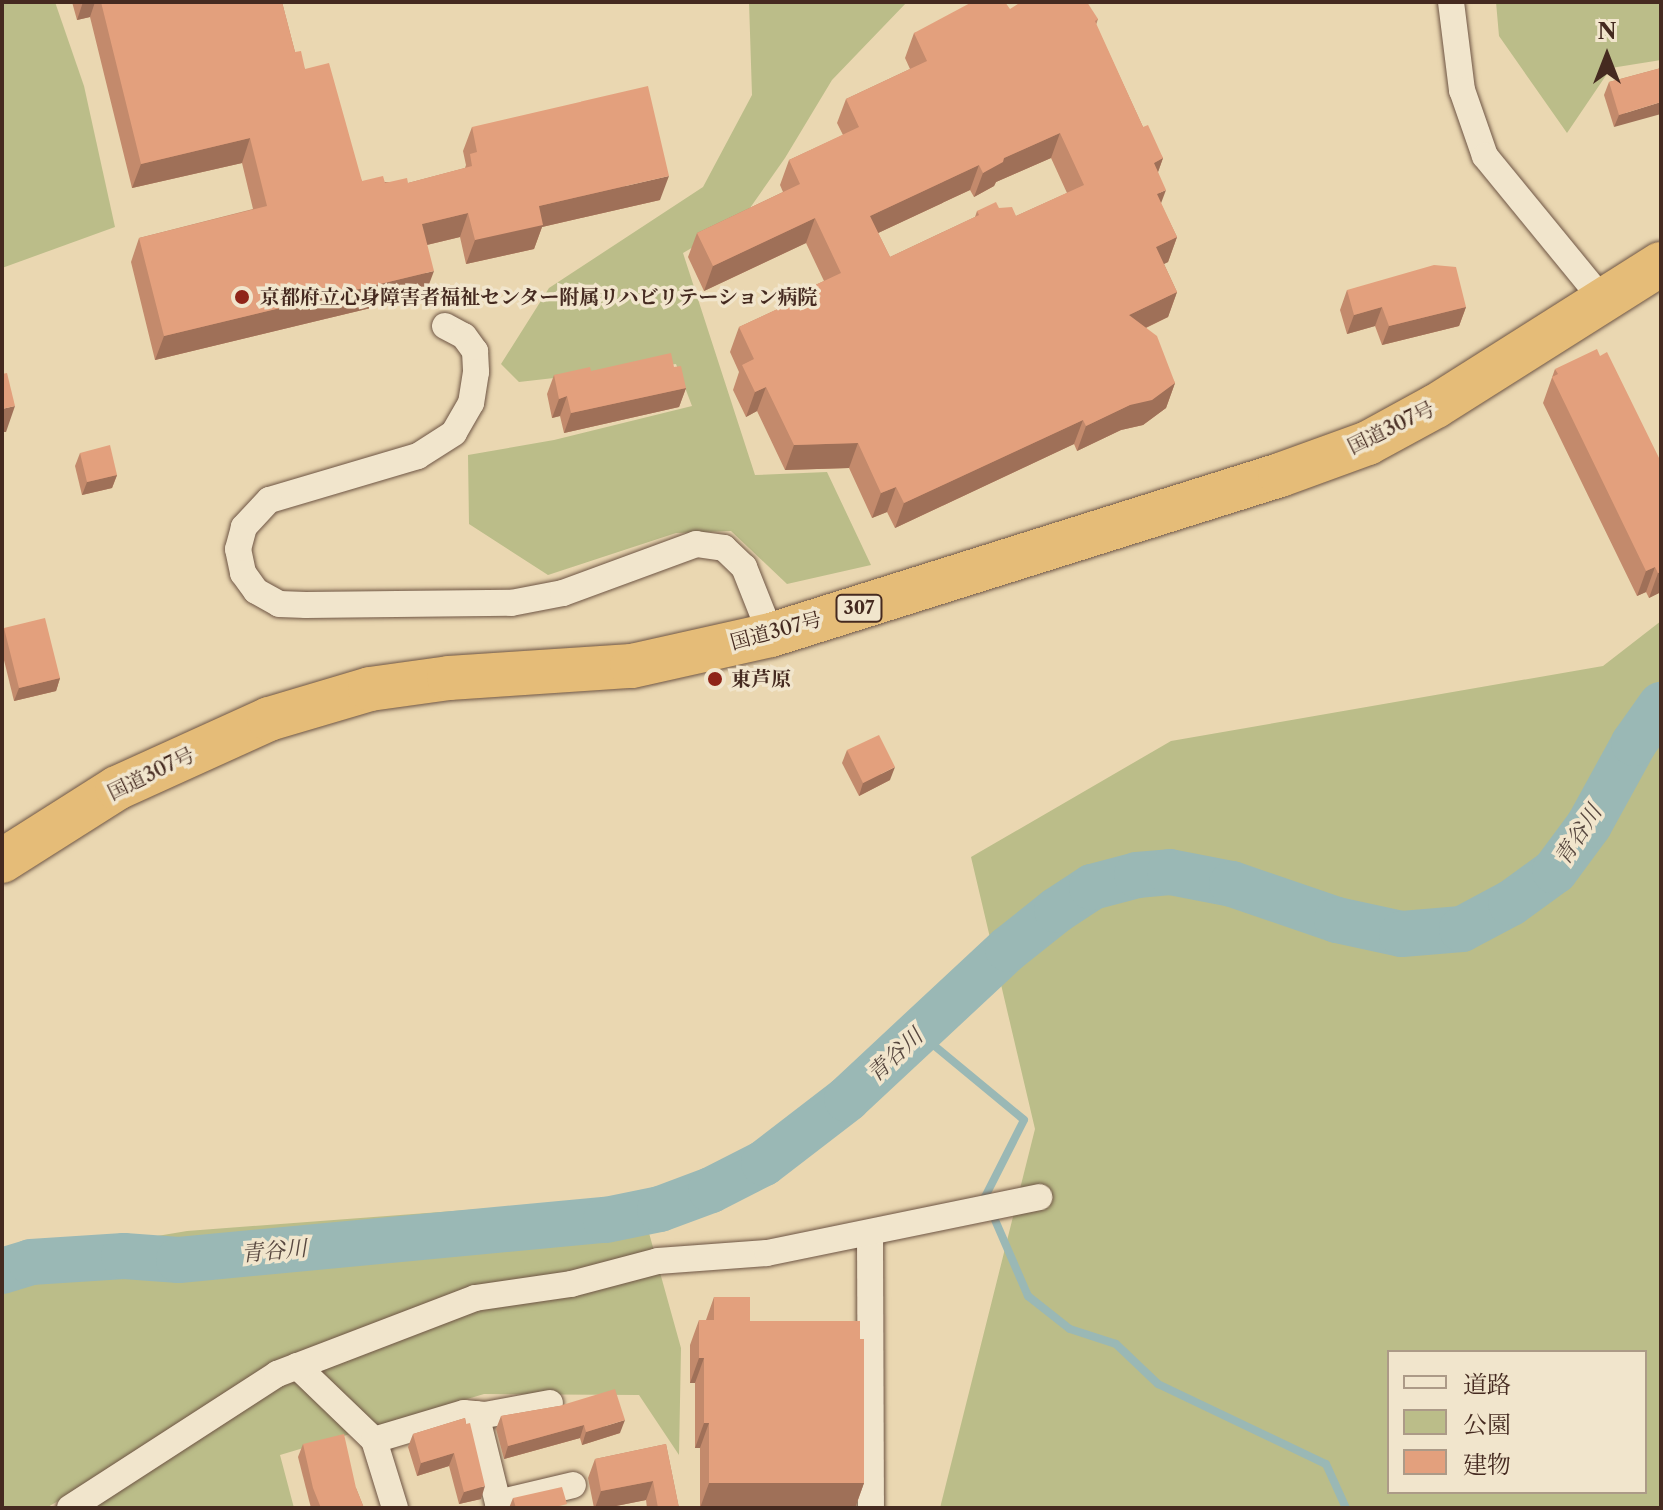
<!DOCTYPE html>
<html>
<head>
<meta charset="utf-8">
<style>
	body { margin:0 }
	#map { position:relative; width:1663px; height:1510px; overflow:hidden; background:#ead7b1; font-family:"Libre Caslon Text","Noto Serif JP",serif }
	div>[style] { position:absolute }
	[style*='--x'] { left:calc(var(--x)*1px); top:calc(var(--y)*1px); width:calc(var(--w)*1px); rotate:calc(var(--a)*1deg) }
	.green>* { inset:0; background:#bbbd89 }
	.stream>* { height:8px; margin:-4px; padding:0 4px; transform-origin:4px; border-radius:4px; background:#9ab8b5 }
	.river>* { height:46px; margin:-23px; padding:0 23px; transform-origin:23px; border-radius:23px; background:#9ab8b5 }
	.roads { filter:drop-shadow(0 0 2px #6e5544) drop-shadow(0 0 2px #6e5544) }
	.street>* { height:26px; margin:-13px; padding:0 13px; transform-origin:13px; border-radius:13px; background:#f1e5cc }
	.highway>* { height:44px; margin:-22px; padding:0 22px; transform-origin:22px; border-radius:22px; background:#e5bc78 }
	.wall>* { inset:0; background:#c38a6c }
	.shaded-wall>* { inset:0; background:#9f7058 }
	.building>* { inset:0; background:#e3a07d }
	.dots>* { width:22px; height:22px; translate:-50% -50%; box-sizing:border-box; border:4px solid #f1e5cc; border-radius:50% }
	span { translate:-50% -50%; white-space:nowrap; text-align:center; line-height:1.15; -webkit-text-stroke:7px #f1e5cc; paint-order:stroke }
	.shield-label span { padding:2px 6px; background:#f1e5cc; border:2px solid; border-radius:6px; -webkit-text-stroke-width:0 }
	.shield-label { font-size:18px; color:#452a20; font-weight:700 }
	.poi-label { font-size:20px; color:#452a20; font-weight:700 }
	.left { translate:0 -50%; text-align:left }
	.street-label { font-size:20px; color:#452a20 }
	.water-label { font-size:22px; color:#56463e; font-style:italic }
	.frame { position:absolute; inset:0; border:4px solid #452a20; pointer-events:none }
	.legend { position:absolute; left:1387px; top:1350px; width:260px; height:144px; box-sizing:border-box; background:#f1e5cc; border:2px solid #ac9a87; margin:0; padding:10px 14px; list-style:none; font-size:24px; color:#452a20 }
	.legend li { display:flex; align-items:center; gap:16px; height:40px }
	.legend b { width:40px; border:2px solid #ac9a87 }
	.north { position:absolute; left:1567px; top:16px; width:80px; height:80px; -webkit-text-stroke:6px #f1e5cc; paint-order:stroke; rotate:0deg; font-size:22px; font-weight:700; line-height:32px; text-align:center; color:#452a20 }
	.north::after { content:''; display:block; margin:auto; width:28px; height:36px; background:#452a20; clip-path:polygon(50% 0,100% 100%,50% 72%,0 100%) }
</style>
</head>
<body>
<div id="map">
	<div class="green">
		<div style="clip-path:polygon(2px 2px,55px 2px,84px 86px,115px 227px,2px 268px)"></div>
		<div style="clip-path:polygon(749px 2px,907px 2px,832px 80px,785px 158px,743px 218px,683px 253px,755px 475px,827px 472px,871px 565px,787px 584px,731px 531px,676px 533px,548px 575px,469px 524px,468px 455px,554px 440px,692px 406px,676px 364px,519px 382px,501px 364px,549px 288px,703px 187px,752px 95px)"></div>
		<div style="clip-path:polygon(1496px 2px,1661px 2px,1661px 60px,1611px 68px,1567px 133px,1499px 36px)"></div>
		<div style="clip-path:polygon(evenodd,1661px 621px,1661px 1508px,940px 1508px,1035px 1129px,971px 857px,1171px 741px,1603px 666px,1661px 621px,1389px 1352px,1645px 1352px,1645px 1492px,1389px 1492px,1389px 1352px)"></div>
		<div style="clip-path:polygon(639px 1197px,681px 1348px,679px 1455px,639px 1395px,484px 1394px,280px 1455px,294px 1508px,76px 1508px,67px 1496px,46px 1508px,2px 1508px,2px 1262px,187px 1231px)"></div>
	</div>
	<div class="stream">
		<div style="--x:919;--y:1033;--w:136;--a:39.6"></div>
		<div style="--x:1024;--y:1120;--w:86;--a:116.9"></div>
		<div style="--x:985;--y:1197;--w:108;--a:66.5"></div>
		<div style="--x:1028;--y:1296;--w:53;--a:38.2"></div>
		<div style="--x:1070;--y:1329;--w:48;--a:18.1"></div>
		<div style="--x:1116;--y:1344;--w:58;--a:43.6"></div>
		<div style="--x:1158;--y:1384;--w:186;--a:25.5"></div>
		<div style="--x:1326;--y:1464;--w:48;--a:65.6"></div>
	</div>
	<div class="river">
		<div style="--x:2;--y:1271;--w:30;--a:-17"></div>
		<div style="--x:31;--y:1262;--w:93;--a:-3.7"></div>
		<div style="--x:124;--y:1256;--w:55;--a:4.2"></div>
		<div style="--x:179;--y:1260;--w:429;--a:-5.4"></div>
		<div style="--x:606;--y:1220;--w:55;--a:-11.5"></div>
		<div style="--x:660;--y:1209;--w:54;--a:-20.4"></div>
		<div style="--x:711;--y:1190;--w:59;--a:-27"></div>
		<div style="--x:764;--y:1163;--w:105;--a:-37.6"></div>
		<div style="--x:847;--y:1099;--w:220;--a:-43"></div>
		<div style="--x:1008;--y:949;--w:63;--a:-38.5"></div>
		<div style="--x:1057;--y:910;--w:42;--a:-33.3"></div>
		<div style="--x:1092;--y:887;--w:47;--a:-14.9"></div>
		<div style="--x:1137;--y:875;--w:33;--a:-5"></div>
		<div style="--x:1170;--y:872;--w:63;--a:11"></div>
		<div style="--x:1232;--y:884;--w:111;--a:18.9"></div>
		<div style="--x:1337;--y:920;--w:66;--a:12.2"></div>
		<div style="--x:1402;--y:934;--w:60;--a:-4.8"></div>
		<div style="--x:1462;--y:929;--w:55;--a:-28"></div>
		<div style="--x:1511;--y:903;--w:54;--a:-36"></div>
		<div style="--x:1555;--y:871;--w:57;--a:-53.5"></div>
		<div style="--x:1589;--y:825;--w:94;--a:-61.2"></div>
		<div style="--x:1634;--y:743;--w:47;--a:-54.6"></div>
	</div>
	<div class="roads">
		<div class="street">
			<div style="--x:1451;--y:2;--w:89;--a:82.9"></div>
			<div style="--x:1462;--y:90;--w:70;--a:70.8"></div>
			<div style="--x:1485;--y:156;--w:185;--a:50.7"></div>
			<div style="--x:445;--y:326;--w:21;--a:28"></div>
			<div style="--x:464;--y:336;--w:19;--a:54"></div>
			<div style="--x:475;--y:351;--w:21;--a:87"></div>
			<div style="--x:476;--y:372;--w:31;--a:99"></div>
			<div style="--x:471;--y:403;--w:34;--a:120"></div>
			<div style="--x:454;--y:433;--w:43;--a:147.4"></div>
			<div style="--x:418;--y:456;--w:155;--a:163.5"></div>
			<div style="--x:269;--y:500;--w:37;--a:133"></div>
			<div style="--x:244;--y:527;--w:23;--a:105"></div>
			<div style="--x:238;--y:549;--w:25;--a:78"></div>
			<div style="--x:243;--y:573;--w:22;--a:54"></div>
			<div style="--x:256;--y:591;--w:26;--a:29"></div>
			<div style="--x:279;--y:604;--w:27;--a:2"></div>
			<div style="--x:306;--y:605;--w:205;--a:-0.6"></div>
			<div style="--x:511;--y:603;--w:53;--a:-10.9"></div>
			<div style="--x:563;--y:593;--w:142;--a:-20.2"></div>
			<div style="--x:696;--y:544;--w:28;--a:8"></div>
			<div style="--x:724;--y:548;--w:28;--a:44"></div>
			<div style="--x:744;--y:567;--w:73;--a:68.3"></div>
			<div style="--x:870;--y:1233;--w:275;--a:89.8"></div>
			<div style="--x:297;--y:1366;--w:107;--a:43.9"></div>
			<div style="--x:374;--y:1440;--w:71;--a:72.8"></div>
			<div style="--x:476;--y:1414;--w:92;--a:76.1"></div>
			<div style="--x:498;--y:1503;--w:77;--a:-13.5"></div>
			<div style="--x:374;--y:1440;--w:94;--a:-16.7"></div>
			<div style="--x:464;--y:1413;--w:21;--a:5"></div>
			<div style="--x:485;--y:1415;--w:66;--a:-10.5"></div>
			<div style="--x:70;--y:1508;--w:247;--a:-32.9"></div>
			<div style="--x:277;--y:1374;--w:212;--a:-21"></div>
			<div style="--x:475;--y:1298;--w:97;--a:-8.3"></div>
			<div style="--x:571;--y:1284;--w:90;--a:-14.8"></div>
			<div style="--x:658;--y:1261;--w:109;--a:-4.2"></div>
			<div style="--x:767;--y:1253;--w:278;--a:-11.6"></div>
		</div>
		<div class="highway">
			<div style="--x:2;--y:861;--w:136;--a:-32.4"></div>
			<div style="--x:117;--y:788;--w:167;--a:-24.4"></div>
			<div style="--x:269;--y:719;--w:105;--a:-16.5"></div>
			<div style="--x:370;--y:689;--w:80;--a:-7.9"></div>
			<div style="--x:449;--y:678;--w:183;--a:-3.8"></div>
			<div style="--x:632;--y:666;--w:142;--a:-12.6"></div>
			<div style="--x:771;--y:635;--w:534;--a:-17.45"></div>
			<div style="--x:1280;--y:475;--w:94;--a:-20"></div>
			<div style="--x:1368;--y:443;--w:77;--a:-28.6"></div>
			<div style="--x:1436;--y:406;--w:266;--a:-32.3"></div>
		</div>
	</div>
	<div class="wall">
		<div style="clip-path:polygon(72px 2px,282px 2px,295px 52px,305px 69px,362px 181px,408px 183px,465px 168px,466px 165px,463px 151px,472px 127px,660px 200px,542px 227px,534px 249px,466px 264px,460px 237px,427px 245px,425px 295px,155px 360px,131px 262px,139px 238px,253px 209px,242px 163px,132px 188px,90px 17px,77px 20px)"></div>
		<div style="clip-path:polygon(evenodd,1010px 9px,1098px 19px,1096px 25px,1143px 127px,1163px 158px,1158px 172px,1161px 204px,1177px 237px,1168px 262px,1164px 264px,1177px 292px,1168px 317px,1146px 328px,1175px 383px,1166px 408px,1143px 425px,1121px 430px,1077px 451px,1074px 444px,895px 528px,887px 512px,872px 518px,849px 468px,785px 470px,757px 411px,746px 417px,733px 390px,739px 372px,730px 352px,739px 327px,793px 302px,796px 294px,824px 281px,806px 243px,704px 291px,688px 257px,697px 233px,783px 192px,780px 185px,789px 160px,843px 135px,837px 123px,846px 99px,910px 69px,905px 58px,914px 33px,1010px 9px,1051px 158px,1067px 193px,1016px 216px,999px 208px,977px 211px,975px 217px,890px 257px,878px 233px,970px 190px,974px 197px,994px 186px,996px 182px,1051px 158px)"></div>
		<div style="clip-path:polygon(1661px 68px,1614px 127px,1604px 95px,1609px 82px)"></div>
		<div style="clip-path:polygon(1347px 290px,1466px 307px,1459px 326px,1382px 345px,1375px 326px,1347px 334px,1340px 310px)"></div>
		<div style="clip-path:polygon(674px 367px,686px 388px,679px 407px,564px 433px,560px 416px,552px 418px,547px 394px,554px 375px)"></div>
		<div style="clip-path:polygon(1555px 369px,1661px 462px,1661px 592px,1649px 598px,1646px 592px,1637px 596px,1543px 403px)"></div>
		<div style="clip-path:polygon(80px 453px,117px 475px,112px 488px,82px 495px,75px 466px)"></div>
		<div style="clip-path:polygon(4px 628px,60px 678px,56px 691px,14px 701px,2px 652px,2px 634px)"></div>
		<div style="clip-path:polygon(847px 750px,890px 780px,859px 796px,842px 763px)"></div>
		<div style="clip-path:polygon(714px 1297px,750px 1321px,864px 1483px,855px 1508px,700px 1508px,700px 1448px,695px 1448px,695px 1383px,690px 1383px,690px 1345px,699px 1320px,706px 1320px)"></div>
		<div style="clip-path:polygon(559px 1406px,620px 1433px,582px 1445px,580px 1438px,504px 1459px,496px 1429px,501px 1416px)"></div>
		<div style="clip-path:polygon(465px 1418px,481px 1499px,459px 1504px,449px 1466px,417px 1476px,408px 1447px,413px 1434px)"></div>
		<div style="clip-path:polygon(303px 1444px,356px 1488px,364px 1508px,311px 1508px,298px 1457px)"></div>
		<div style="clip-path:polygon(666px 1444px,679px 1508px,647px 1508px,646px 1500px,606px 1508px,594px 1508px,588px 1478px,595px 1459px)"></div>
		<div style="clip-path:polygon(513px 1498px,566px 1508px,509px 1508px)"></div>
	</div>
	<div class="shaded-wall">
		<div style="clip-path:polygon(83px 2px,95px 2px,90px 17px,77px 20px)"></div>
		<div style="clip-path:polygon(1661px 102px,1661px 114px,1614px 127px,1619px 115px)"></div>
		<div style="clip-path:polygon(1060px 133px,1051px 158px,996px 182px,994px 186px,974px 197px,983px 173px,1004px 158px)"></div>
		<div style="clip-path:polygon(250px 138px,242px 163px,132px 188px,141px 164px)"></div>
		<div style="clip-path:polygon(1163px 158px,1154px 183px,1154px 163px)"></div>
		<div style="clip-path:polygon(979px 165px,970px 190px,861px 241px,870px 216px)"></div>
		<div style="clip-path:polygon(669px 176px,660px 200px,542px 227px,534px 249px,466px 264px,475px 240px,539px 206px)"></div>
		<div style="clip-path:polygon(1166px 190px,1157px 214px,1157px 194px)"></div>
		<div style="clip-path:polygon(468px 213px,460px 237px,414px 248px,422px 224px)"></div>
		<div style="clip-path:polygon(815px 218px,806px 243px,704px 291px,713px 266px)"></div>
		<div style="clip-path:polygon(1177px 237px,1168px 262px,1147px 272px,1156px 247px)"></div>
		<div style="clip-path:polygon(434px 271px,425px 295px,155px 360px,164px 336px)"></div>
		<div style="clip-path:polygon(1177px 292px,1168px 317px,1120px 340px,1129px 315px)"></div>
		<div style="clip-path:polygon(1382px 307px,1375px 326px,1347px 334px,1354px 315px)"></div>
		<div style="clip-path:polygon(1466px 307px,1459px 326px,1382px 345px,1389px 326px)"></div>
		<div style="clip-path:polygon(1175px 383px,1166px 408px,1143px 425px,1121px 430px,1077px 451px,1086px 426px)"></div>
		<div style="clip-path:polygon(766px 387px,757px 411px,746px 417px,755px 392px)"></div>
		<div style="clip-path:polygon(686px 388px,679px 407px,564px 433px,571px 413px)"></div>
		<div style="clip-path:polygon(567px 396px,560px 416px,552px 418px,559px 399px)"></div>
		<div style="clip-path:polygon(15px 406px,6px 432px,2px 432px,2px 409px)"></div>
		<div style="clip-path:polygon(1083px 420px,1074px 444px,895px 528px,904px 503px)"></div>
		<div style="clip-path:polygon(858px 443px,849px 468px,785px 470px,794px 445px)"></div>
		<div style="clip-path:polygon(117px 475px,112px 488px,82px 495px,87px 482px)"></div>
		<div style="clip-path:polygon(896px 487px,887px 512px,872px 518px,881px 493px)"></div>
		<div style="clip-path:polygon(1655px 567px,1646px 592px,1637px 596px,1646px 571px)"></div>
		<div style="clip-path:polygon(1661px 572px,1661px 592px,1649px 598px,1658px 573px)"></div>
		<div style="clip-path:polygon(60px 678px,56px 691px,14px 701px,19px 688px)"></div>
		<div style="clip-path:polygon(895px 767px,890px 780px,859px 796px,863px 783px)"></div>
		<div style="clip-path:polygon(699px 1358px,704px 1358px,695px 1383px,690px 1383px)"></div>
		<div style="clip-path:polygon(625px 1420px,620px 1433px,582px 1445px,586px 1432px)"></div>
		<div style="clip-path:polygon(704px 1423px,709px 1423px,700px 1448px,695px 1448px)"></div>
		<div style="clip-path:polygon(584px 1425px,580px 1438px,504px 1459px,508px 1446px)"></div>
		<div style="clip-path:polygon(454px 1453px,449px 1466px,417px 1476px,421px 1463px)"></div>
		<div style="clip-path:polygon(653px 1481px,646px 1500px,606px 1508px,595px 1508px,601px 1491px)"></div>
		<div style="clip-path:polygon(709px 1483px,864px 1483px,855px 1508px,700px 1508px)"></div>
		<div style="clip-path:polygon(485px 1486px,481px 1499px,459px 1504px,464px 1492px)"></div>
	</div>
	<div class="building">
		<div style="clip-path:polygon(101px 2px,282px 2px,295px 52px,301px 51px,305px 69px,329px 63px,362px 181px,383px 176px,385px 183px,407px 178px,408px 183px,472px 166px,470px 154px,477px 152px,472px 127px,648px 86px,669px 176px,539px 206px,543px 225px,475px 240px,468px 213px,422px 224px,434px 271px,164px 336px,139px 238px,267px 206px,250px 138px,141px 164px)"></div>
		<div style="clip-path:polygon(evenodd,972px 2px,1005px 2px,1010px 9px,1021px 2px,1087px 2px,1098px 19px,1095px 21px,1143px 127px,1148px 125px,1163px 158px,1154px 163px,1166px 190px,1157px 194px,1177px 237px,1156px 247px,1177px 292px,1129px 315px,1157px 336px,1175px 383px,1152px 400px,1130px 405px,1086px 426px,1083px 420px,904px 503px,896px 487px,881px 493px,858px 443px,794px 445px,766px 387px,755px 392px,742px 365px,754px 359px,739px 327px,799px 299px,796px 294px,841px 273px,815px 218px,713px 266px,697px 233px,800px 184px,789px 160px,859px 127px,846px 99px,927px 61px,914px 33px,972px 2px,1060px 133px,1084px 185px,1016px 216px,1012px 207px,999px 208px,996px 202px,977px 211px,979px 215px,890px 257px,870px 216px,979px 165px,983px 173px,1003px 162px,1004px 158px,1060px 133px)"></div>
		<div style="clip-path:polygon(1661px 68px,1661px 102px,1619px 115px,1609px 82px)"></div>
		<div style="clip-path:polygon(1434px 265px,1456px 267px,1466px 307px,1389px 326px,1382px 307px,1354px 315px,1347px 290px)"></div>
		<div style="clip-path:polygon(1597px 349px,1600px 356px,1607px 352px,1661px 462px,1661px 572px,1658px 573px,1655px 567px,1646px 571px,1552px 377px,1558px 374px,1555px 369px)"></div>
		<div style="clip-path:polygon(671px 353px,674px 367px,681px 366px,686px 388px,571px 413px,567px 396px,559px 399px,554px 375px,590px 367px,591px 371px)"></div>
		<div style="clip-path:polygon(7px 373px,15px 406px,2px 409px,2px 374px)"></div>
		<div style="clip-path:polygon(110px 445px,117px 475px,87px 482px,80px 453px)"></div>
		<div style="clip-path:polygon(45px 618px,60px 678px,19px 688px,4px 628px)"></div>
		<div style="clip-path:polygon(879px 735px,895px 767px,863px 783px,847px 750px)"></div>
		<div style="clip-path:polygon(714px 1297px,750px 1297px,750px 1321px,860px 1321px,860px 1339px,864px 1339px,864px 1483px,709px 1483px,709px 1423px,704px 1423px,704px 1358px,699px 1358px,699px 1320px,714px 1320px)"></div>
		<div style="clip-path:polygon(615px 1389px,625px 1420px,586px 1432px,584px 1425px,508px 1446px,501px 1416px,559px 1406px)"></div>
		<div style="clip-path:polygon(465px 1418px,466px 1424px,470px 1423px,485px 1486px,464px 1492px,454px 1453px,421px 1463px,413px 1434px)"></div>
		<div style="clip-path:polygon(344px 1434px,356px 1488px,364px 1508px,321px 1508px,313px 1488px,303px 1444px)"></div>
		<div style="clip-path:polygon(666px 1444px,679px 1508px,658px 1508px,653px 1481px,601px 1491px,595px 1459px)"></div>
		<div style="clip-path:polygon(562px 1487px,567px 1504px,559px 1506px,560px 1508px,516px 1508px,513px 1498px)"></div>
	</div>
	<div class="dots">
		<div style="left:242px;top:297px;background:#8f2418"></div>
		<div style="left:715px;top:679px;background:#8f2418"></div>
	</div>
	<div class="shield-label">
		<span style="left:859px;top:608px">307</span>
	</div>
	<div class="poi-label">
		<span class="left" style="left:260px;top:297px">京都府立心身障害者福祉センター附属リハビリテーション病院</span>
		<span class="left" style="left:731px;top:679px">東芦原</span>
	</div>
	<div class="street-label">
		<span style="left:1391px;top:428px;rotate:-26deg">国道307号</span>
		<span style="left:776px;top:631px;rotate:-15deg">国道307号</span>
		<span style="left:151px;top:774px;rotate:-26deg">国道307号</span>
	</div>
	<div class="water-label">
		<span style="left:1578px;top:835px;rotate:-57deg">青谷川</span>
		<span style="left:895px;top:1055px;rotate:-43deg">青谷川</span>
		<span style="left:274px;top:1251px;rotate:-5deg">青谷川</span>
	</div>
	<div class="frame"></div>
	<ul class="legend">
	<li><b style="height:10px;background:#f1e5cc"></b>道路</li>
	<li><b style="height:22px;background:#bbbd89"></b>公園</li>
	<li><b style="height:22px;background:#e3a07d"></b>建物</li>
	</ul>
	<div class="north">N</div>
</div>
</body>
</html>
